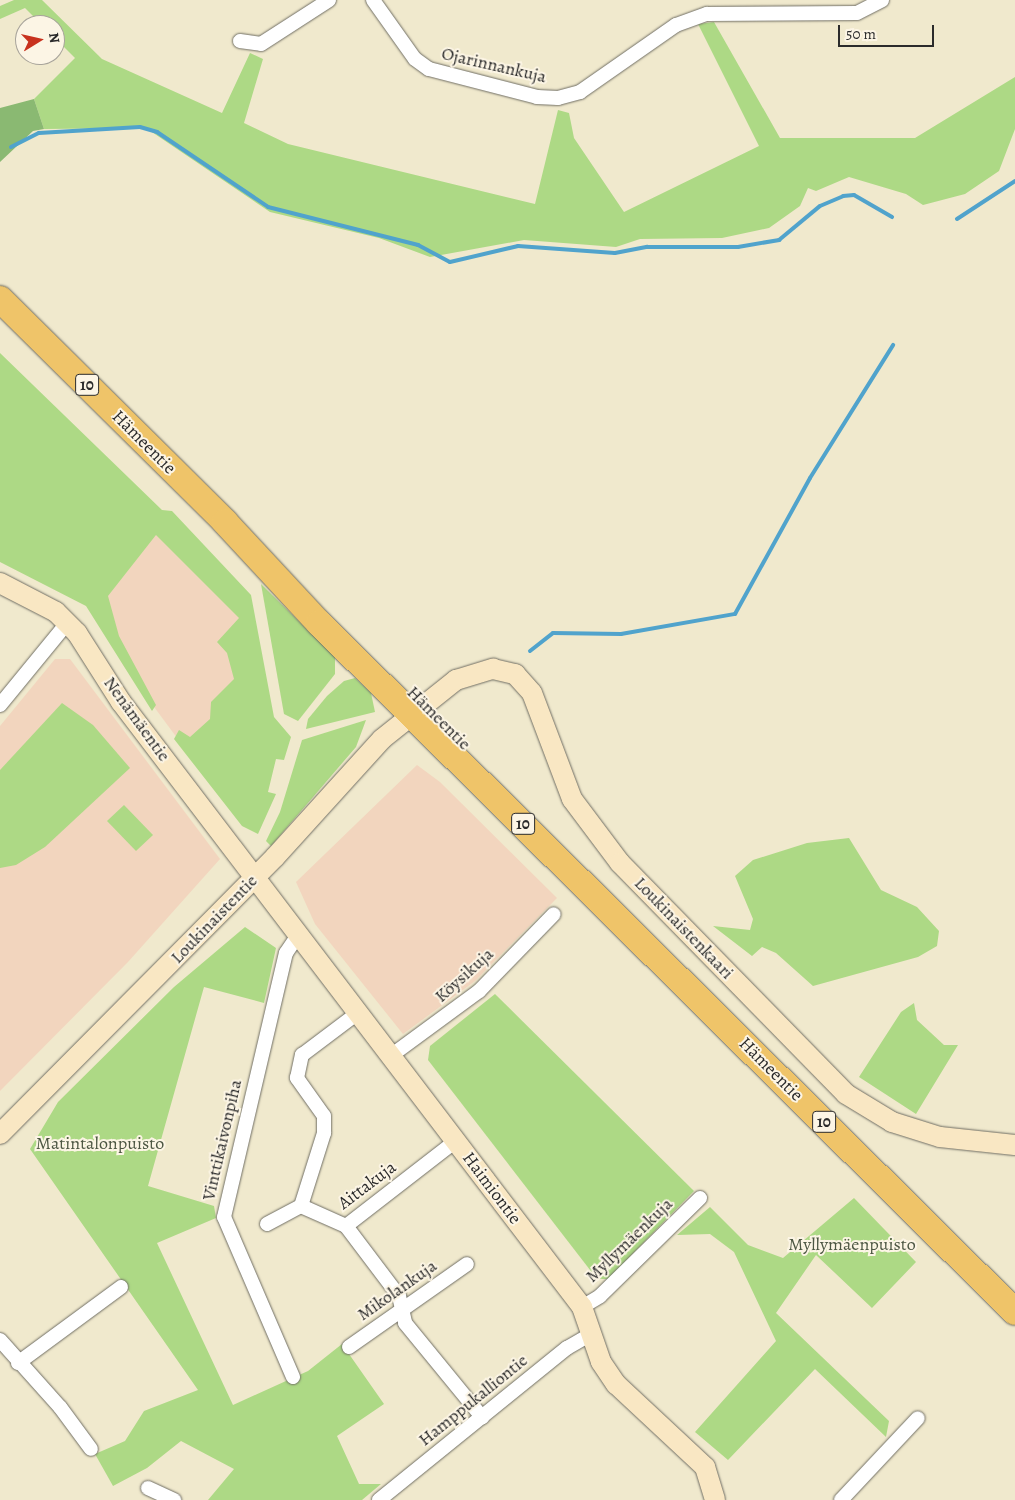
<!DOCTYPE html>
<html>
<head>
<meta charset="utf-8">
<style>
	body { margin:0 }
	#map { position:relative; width:1015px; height:1500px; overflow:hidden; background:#f0e9cd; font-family:Alegreya,serif }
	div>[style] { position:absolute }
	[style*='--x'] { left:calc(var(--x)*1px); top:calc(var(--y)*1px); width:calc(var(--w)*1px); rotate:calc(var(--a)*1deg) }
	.built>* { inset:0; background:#f2d5be }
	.green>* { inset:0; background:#add985 }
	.forest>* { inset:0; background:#8ab972 }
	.stream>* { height:4px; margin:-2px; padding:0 2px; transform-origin:2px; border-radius:2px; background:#50a3cc }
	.roads { filter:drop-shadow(0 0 1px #706e64) drop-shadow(0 0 1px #706e64) }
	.street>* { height:14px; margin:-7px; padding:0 7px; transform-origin:7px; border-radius:7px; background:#fff }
	.secondary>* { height:20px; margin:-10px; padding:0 10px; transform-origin:10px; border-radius:10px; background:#f9e7c3 }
	.highway>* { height:26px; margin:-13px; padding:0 13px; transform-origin:13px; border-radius:13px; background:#efc469 }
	span { translate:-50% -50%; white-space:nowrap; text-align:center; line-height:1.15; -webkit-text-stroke:4px #fcf5e5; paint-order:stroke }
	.shield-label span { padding:1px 4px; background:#fcf5e5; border:1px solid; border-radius:4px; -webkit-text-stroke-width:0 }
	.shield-label { font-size:16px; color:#2b2b2b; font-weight:700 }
	.street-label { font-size:18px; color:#2b2b2b }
	.park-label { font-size:18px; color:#4c5642 }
	.north { position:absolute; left:15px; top:15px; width:50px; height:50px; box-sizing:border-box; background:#fcf5e5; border:1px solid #a8a49b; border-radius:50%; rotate:81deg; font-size:14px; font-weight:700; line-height:20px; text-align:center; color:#2b2b2b }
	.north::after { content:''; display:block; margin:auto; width:18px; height:22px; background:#c8321e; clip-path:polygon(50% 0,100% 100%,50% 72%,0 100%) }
	.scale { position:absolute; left:838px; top:25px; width:96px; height:22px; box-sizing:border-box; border:2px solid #2b2b2b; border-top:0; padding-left:6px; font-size:15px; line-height:18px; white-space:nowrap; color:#2b2b2b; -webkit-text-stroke:4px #fcf5e5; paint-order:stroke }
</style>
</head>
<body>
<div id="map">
	<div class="built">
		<div style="clip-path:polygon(169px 518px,242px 590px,248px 639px,203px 773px,123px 665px,95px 612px)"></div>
		<div style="clip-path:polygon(55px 659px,70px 659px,220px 859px,128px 962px,0 1091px,0 726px)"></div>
		<div style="clip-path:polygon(417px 765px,440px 782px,557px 898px,475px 981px,403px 1034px,315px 924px,296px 882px)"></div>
	</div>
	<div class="green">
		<div style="clip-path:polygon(14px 0,42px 0,102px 59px,222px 113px,250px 53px,263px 59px,244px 123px,288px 144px,535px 204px,558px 110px,569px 113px,574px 138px,624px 212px,759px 146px,698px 24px,714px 22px,780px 138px,915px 138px,1015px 77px,1015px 129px,999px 171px,965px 194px,923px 205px,906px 194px,849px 177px,816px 191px,808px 188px,800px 206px,769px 228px,722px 238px,640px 239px,616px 247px,524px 240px,430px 257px,379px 238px,270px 212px,146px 128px,44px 129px,34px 99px,75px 58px,55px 38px,55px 25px,42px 25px,25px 8px,0 19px,0 6px)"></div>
		<div style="clip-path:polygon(0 353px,162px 510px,172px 511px,251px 595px,274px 717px,291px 737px,284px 760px,276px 759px,268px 792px,276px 794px,258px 834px,242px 826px,174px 739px,179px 730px,190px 737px,210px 719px,211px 702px,234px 679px,227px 653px,217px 642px,239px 618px,156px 535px,108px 596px,119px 636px,156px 705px,152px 711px,86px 606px,0 562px)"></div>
		<div style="clip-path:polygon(261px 584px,335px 657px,335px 674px,298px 721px,284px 714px)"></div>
		<div style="clip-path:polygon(355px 678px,371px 693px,375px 712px,306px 729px,308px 719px,327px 696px,344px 681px)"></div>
		<div style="clip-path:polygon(62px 703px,93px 725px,130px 768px,45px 847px,16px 865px,0 868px,0 770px)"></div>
		<div style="clip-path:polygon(366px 720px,356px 747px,271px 846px,266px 841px,280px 812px,302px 740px)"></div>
		<div style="clip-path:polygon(124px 805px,153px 835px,136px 851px,107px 821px)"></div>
		<div style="clip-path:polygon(849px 838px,881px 890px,917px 907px,939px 931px,937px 946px,918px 957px,813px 986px,776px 953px,762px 947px,752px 956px,713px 926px,750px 930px,753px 919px,735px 876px,753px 860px,807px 843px)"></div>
		<div style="clip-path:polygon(245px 927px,276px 948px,264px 1003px,204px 987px,148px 1186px,214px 1206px,216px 1218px,157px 1243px,233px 1405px,308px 1371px,342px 1344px,384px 1404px,337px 1436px,359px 1484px,381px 1484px,362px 1500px,208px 1500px,234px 1469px,181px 1441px,147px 1468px,113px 1486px,95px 1454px,125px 1441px,144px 1411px,198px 1390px,30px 1149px,58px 1102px,174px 987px)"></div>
		<div style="clip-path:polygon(495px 994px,694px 1191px,608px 1279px,597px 1279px,428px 1060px,430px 1046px)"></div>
		<div style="clip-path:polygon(914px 1003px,917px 1020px,944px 1045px,958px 1045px,916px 1114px,859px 1077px,901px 1012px)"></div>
		<div style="clip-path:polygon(854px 1198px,916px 1262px,872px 1308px,816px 1255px,776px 1313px,889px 1421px,886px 1437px,815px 1369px,728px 1460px,695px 1432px,776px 1341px,734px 1252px,710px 1234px,677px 1235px,710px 1207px,748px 1245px,783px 1258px)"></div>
	</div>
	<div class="forest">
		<div style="clip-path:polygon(34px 99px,44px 129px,33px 131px,0 162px,0 108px)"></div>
	</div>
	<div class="stream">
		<div style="--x:11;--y:147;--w:31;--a:-27"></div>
		<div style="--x:39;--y:133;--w:101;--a:-3.4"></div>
		<div style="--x:140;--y:127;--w:18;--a:16"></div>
		<div style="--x:157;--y:132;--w:134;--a:34"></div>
		<div style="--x:268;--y:207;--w:155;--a:14.2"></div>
		<div style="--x:418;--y:245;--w:36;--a:28"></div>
		<div style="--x:450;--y:262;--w:70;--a:-13.2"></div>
		<div style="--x:518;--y:246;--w:97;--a:4.1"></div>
		<div style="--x:615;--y:253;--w:33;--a:-11"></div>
		<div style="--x:647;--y:247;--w:91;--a:0"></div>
		<div style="--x:738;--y:247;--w:42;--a:-9.7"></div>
		<div style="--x:779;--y:240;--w:53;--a:-39.7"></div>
		<div style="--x:820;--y:206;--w:25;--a:-23"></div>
		<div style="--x:843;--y:196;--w:11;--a:-5"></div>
		<div style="--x:854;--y:195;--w:44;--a:30.1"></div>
		<div style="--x:957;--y:219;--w:69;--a:-33.2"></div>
		<div style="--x:530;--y:651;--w:29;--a:-38"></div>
		<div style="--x:553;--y:633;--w:68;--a:0.8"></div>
		<div style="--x:621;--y:634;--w:116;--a:-10"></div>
		<div style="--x:735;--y:614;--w:155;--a:-61.1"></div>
		<div style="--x:810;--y:478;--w:157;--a:-58"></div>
	</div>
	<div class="roads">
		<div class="street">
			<div style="--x:373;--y:0;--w:72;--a:54.6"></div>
			<div style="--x:415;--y:59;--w:17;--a:36"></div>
			<div style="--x:429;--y:69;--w:112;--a:14.5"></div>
			<div style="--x:537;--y:97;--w:21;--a:3"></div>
			<div style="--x:558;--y:98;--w:23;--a:-15"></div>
			<div style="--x:580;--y:92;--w:117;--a:-34.9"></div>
			<div style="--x:676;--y:25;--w:33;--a:-20"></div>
			<div style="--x:707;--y:14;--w:150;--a:-0.4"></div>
			<div style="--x:857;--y:13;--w:28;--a:-27"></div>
			<div style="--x:240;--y:41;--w:21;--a:8"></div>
			<div style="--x:261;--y:44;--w:81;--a:-32.9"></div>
			<div style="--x:0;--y:705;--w:107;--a:-50.7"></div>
			<div style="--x:392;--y:1055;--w:108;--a:-36.3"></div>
			<div style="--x:479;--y:991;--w:107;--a:-45.8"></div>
			<div style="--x:301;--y:1206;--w:77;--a:-72.5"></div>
			<div style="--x:324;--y:1133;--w:17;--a:-90"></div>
			<div style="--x:324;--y:1116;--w:47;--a:-125.4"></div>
			<div style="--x:297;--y:1078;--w:24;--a:-78"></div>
			<div style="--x:302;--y:1055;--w:71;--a:-37"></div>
			<div style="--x:267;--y:1224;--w:38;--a:-28"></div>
			<div style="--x:301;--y:1206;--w:49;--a:24"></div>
			<div style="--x:346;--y:1226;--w:140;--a:-37.8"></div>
			<div style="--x:346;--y:1226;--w:88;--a:52.9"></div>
			<div style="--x:399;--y:1296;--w:28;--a:77"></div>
			<div style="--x:405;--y:1323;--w:122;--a:50.7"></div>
			<div style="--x:582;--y:1307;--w:21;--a:-31"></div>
			<div style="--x:600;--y:1296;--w:140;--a:-44.4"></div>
			<div style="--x:0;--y:1340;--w:90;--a:48.2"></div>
			<div style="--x:60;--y:1407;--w:52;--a:53.6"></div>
			<div style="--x:349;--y:1347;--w:144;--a:-35.1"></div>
			<div style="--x:18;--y:1363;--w:128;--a:-36.4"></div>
			<div style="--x:293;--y:1377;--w:174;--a:-113.3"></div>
			<div style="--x:224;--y:1217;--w:271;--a:-76.8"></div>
			<div style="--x:286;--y:953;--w:23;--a:-56"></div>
			<div style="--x:148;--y:1488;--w:29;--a:25"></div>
			<div style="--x:379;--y:1500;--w:242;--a:-39"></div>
			<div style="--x:567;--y:1348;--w:30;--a:-30"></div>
			<div style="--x:841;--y:1500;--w:112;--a:-46.8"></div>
		</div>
		<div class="secondary">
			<div style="--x:0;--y:583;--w:63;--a:27.4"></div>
			<div style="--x:56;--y:612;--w:30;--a:45"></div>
			<div style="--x:77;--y:633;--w:82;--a:57.5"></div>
			<div style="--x:121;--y:702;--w:761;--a:52.69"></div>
			<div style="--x:582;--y:1307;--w:58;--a:70.9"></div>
			<div style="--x:601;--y:1362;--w:27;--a:56"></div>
			<div style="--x:616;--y:1384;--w:122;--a:43"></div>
			<div style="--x:705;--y:1467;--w:34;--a:73"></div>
			<div style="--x:0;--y:1134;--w:390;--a:-45.2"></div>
			<div style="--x:275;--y:857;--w:159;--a:-47.8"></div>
			<div style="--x:382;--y:739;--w:95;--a:-38.6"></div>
			<div style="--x:456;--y:680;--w:39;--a:-17"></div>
			<div style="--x:493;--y:669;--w:23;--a:13"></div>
			<div style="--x:515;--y:674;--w:25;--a:48"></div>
			<div style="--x:532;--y:693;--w:113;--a:69.3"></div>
			<div style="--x:572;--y:799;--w:80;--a:53.1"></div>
			<div style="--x:620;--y:863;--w:323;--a:45.6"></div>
			<div style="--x:846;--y:1094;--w:54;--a:31.3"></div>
			<div style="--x:892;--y:1122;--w:50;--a:17.4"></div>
			<div style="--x:940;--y:1137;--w:75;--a:6.1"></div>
		</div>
		<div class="highway">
			<div style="--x:0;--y:299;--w:317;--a:44.7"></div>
			<div style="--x:225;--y:522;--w:138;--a:47.1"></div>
			<div style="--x:319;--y:623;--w:979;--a:44.71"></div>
		</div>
	</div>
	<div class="shield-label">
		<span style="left:87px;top:385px">10</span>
		<span style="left:523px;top:824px">10</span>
		<span style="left:824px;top:1122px">10</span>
	</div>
	<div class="street-label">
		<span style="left:494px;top:65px;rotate:13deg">Ojarinnankuja</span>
		<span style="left:144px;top:442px;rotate:45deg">Hämeentie</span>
		<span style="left:439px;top:718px;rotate:45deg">Hämeentie</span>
		<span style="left:137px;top:719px;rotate:54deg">Nenämäentie</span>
		<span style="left:214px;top:919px;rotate:-46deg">Loukinaistentie</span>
		<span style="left:684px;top:928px;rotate:46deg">Loukinaistenkaari</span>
		<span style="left:464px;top:975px;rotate:-42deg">Köysikuja</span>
		<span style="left:771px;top:1069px;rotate:45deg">Hämeentie</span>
		<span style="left:222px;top:1140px;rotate:-77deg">Vinttikaivonpiha</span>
		<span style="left:367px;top:1185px;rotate:-37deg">Aittakuja</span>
		<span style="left:492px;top:1188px;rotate:53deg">Haimiontie</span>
		<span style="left:629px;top:1240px;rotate:-44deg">Myllymäenkuja</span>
		<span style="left:397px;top:1290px;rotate:-35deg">Mikolankuja</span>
		<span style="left:473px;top:1400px;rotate:-39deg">Hamppukalliontie</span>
	</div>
	<div class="park-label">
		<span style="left:100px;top:1143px">Matintalonpuisto</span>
		<span style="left:852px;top:1244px">Myllymäenpuisto</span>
	</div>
	<div class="north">N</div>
	<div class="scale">50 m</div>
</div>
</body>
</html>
